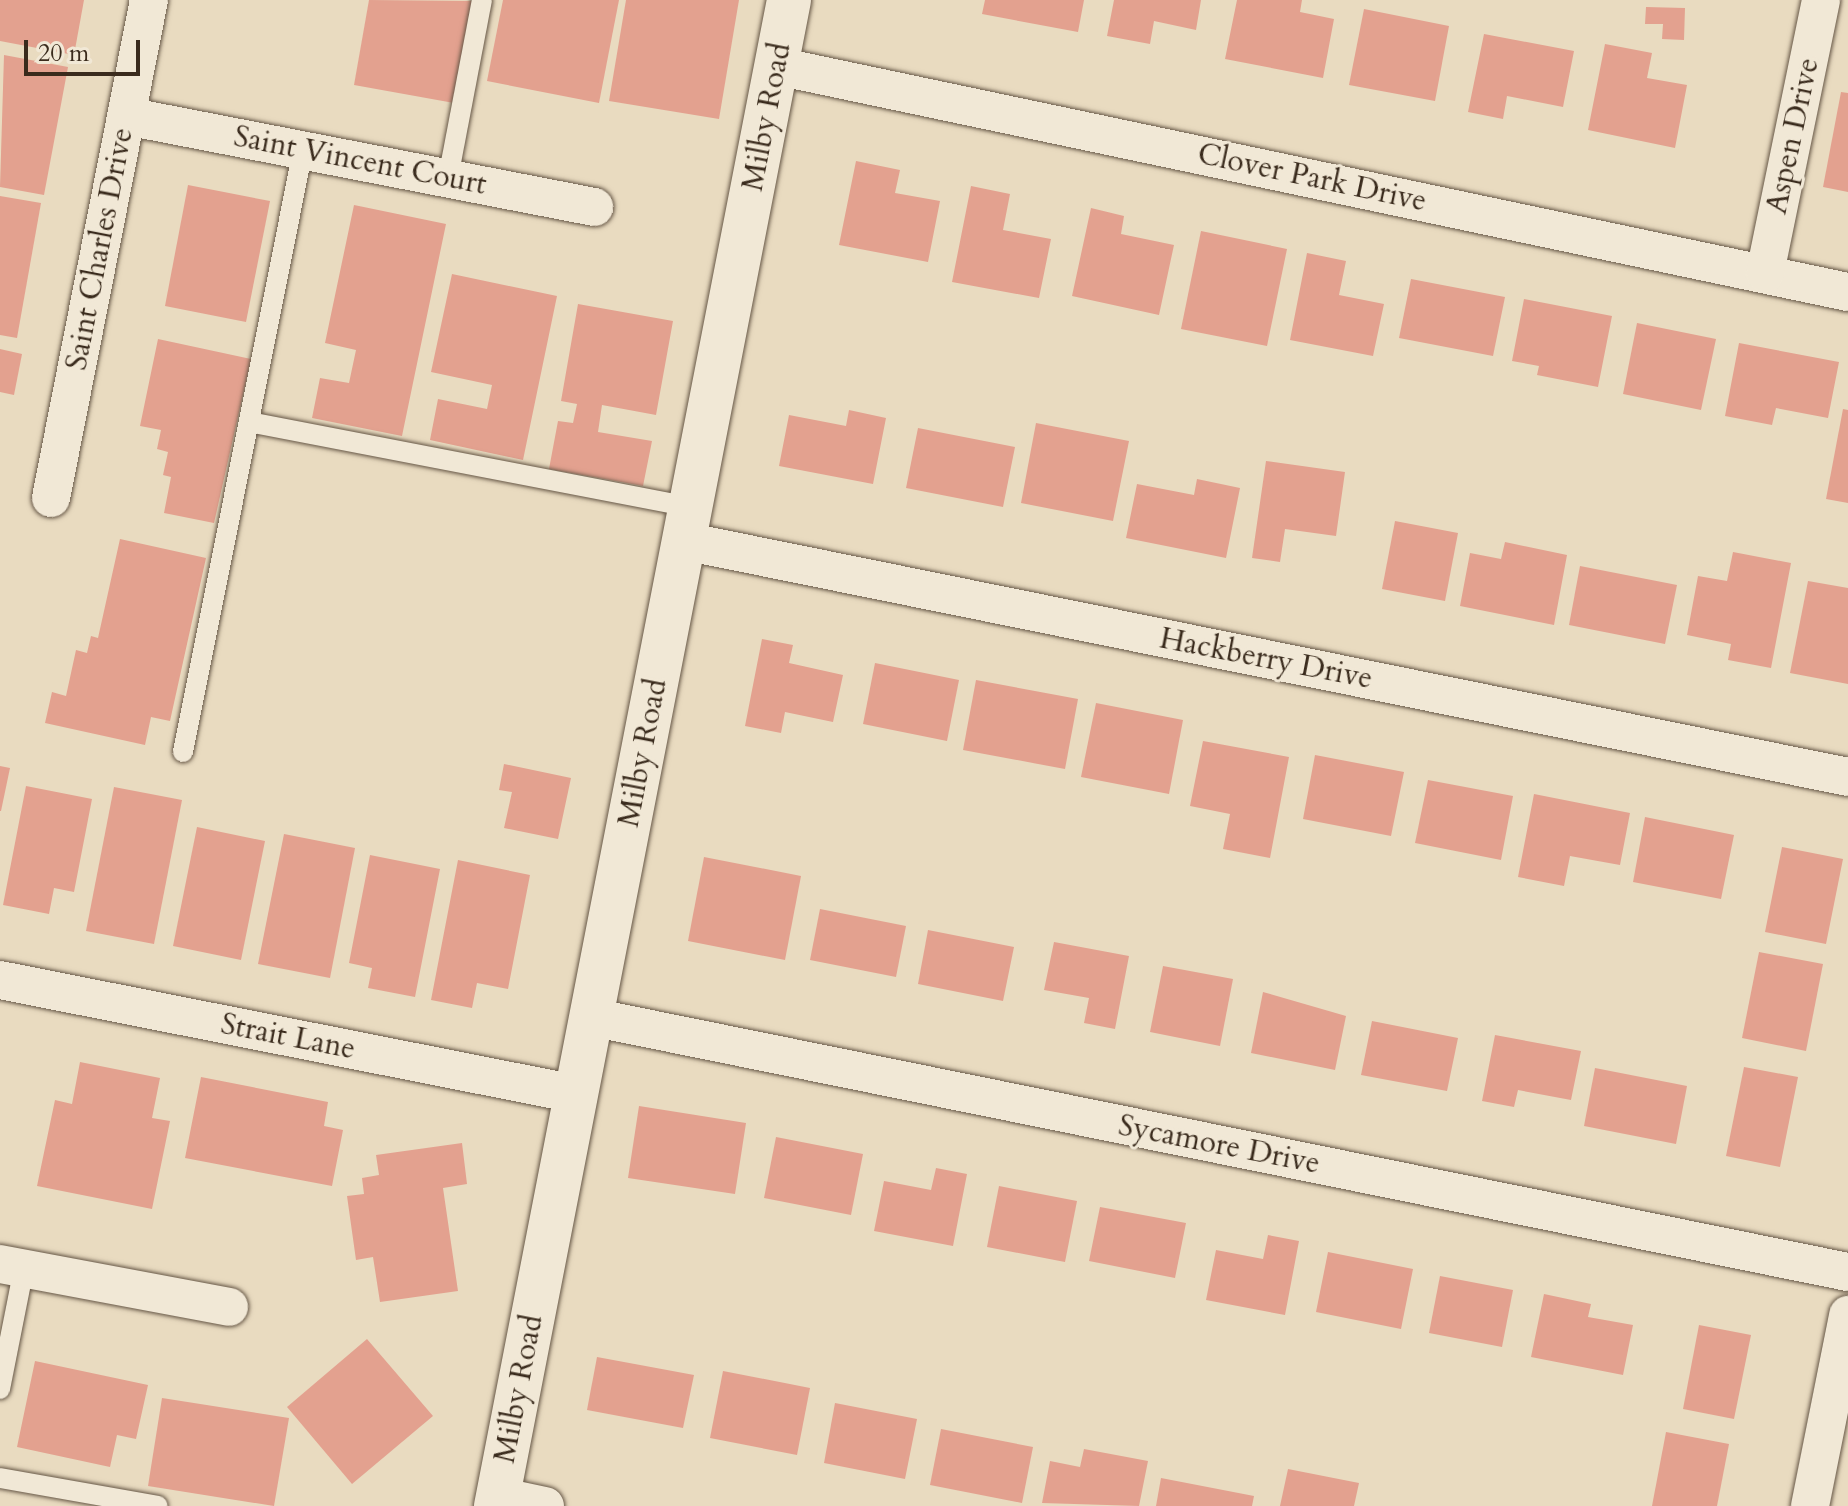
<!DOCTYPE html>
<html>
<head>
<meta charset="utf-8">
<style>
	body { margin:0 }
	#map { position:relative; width:1848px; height:1506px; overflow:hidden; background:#e9dbc0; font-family:Cardo,serif }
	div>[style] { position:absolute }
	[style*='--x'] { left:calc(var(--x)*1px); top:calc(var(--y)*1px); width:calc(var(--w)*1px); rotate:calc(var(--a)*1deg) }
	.building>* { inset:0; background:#e3a18f }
	.roads { filter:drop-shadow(0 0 2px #665746) drop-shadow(0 0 2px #665746) }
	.lane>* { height:20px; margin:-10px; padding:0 10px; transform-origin:10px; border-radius:10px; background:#f1e8d6 }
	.street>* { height:38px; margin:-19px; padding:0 19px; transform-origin:19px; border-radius:19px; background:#f1e8d6 }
	.secondary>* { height:44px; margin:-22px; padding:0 22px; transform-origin:22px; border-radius:22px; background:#f1e8d6 }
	span { translate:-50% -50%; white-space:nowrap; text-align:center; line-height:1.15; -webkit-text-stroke:6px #f1e8d6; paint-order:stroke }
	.street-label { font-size:30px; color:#3a2b1d }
	.scale { position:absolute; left:24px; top:40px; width:116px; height:36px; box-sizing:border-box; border:4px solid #3a2b1d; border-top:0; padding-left:10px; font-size:24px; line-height:28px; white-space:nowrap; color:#3a2b1d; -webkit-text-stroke:6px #f1e8d6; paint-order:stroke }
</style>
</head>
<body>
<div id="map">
	<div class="building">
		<div style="clip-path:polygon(0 0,84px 0,74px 55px,0 41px)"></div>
		<div style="clip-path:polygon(369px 0,473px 1px,454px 103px,354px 85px)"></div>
		<div style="clip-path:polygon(503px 0,619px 0,599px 103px,487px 81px)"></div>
		<div style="clip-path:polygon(626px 0,739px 0,719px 119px,609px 101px)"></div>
		<div style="clip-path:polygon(985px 0,1084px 0,1078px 32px,982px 14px)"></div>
		<div style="clip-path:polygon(1114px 0,1201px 0,1196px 30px,1154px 21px,1150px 44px,1107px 36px)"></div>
		<div style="clip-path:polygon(1237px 0,1302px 0,1300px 12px,1334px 19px,1323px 78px,1225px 59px)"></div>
		<div style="clip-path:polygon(1646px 7px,1685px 8px,1684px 40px,1662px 39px,1663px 24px,1645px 24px)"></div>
		<div style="clip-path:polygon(1364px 9px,1449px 26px,1435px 101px,1349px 85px)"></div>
		<div style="clip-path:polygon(1484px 34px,1574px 51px,1563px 107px,1507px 96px,1503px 119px,1468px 112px)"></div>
		<div style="clip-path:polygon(1605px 44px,1652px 53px,1647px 78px,1687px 85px,1675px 148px,1588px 130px)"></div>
		<div style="clip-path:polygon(4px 55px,68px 67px,44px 195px,0 187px)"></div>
		<div style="clip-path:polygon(1841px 92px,1848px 93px,1848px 192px,1823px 187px)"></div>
		<div style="clip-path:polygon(856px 161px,900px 170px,895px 193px,940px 201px,928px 262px,839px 245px)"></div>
		<div style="clip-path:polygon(188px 185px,270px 201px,246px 322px,165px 306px)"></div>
		<div style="clip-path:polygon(971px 186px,1010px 194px,1003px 230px,1051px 239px,1039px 298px,952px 282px)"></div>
		<div style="clip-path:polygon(0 196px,41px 203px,17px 338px,0 335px)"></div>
		<div style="clip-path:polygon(354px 205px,446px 224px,402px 436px,312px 418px,320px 378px,349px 383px,356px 350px,325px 343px)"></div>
		<div style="clip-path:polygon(1091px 208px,1124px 216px,1121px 234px,1174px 245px,1159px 315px,1072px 296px)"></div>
		<div style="clip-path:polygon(1201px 231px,1287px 249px,1267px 346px,1181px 329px)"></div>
		<div style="clip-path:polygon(1307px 253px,1346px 261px,1339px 295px,1384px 304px,1373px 356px,1290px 340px)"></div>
		<div style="clip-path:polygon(452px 274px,557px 296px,523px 460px,430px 440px,438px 399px,487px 409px,492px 385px,431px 372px)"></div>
		<div style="clip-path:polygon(1411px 279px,1505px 297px,1493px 356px,1399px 338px)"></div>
		<div style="clip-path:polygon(1524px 299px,1612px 316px,1598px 387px,1537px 375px,1539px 366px,1512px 361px)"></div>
		<div style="clip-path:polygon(578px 304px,673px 321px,656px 415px,602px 405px,598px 432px,652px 441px,643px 486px,549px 469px,558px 421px,573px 423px,577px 404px,561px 401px)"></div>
		<div style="clip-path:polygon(1637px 323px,1716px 339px,1701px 410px,1623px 394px)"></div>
		<div style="clip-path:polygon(158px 339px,251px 359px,214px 523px,164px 513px,171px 477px,163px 475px,168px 452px,157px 449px,161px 430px,140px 426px)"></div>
		<div style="clip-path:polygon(1739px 343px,1839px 362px,1828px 418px,1776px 408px,1772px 425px,1725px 416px)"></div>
		<div style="clip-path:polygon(0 349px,22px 354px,14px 395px,0 392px)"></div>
		<div style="clip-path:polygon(1843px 409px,1848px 410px,1848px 503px,1826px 499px)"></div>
		<div style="clip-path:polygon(849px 410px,886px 418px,873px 484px,779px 466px,789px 415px,846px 426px)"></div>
		<div style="clip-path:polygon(1036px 423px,1129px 441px,1113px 521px,1021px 503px)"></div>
		<div style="clip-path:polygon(918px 428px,1015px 447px,1003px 507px,906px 488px)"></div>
		<div style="clip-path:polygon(1266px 461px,1345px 472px,1336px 536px,1285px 529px,1280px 562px,1252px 558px)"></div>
		<div style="clip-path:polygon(1197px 479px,1240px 488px,1226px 558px,1126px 538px,1137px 484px,1194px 495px)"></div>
		<div style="clip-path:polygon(1395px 521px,1458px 533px,1445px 601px,1382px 589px)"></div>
		<div style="clip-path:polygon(120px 539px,206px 558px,170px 721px,151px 717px,145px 745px,45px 723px,52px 692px,66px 696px,76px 650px,87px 653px,91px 636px,98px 638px)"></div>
		<div style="clip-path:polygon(1505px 542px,1567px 555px,1554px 625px,1460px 606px,1470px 553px,1501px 559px)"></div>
		<div style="clip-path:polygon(1733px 552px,1791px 563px,1771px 668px,1728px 660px,1731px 644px,1687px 635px,1698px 576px,1727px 581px)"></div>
		<div style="clip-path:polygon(1580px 566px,1677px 585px,1665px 644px,1569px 625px)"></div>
		<div style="clip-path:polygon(1808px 581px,1848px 588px,1848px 684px,1790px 673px)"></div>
		<div style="clip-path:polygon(762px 639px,793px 645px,789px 663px,843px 675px,833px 722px,785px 712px,781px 733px,745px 726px)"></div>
		<div style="clip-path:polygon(875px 663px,959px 680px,947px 741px,863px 724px)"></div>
		<div style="clip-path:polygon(976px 680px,1078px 699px,1065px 769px,963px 750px)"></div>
		<div style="clip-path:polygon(1096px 703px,1183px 720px,1169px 794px,1081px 777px)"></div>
		<div style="clip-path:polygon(1203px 741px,1289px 757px,1270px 858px,1223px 849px,1230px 814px,1190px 806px)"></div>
		<div style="clip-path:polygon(1315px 755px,1404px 772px,1391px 836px,1303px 819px)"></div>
		<div style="clip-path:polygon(504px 764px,571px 778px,558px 839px,504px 828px,512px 792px,499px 790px)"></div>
		<div style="clip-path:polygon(0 766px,10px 768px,1px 811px,0 811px)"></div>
		<div style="clip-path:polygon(1428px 780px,1513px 796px,1501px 860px,1415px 843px)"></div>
		<div style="clip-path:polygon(26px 786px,92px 799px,74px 892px,54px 888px,49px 914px,3px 905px)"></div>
		<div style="clip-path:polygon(114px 787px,182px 800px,154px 944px,86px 931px)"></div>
		<div style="clip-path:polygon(1534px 794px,1630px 813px,1620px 865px,1570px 856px,1564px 886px,1518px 877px)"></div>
		<div style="clip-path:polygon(1645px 817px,1734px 835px,1721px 899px,1633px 882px)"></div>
		<div style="clip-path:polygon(197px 827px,265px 841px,241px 960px,173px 946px)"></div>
		<div style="clip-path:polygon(284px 834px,355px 848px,330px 978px,258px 964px)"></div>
		<div style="clip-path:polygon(1782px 847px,1843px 859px,1826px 944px,1765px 932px)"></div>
		<div style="clip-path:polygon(370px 855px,440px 869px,415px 997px,368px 988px,372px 968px,349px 963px)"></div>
		<div style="clip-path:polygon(704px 857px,801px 876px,785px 960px,688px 941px)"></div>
		<div style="clip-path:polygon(458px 860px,530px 875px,508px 989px,477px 983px,472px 1008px,431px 1000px)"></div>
		<div style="clip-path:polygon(820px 909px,906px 926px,896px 977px,810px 960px)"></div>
		<div style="clip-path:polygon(928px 930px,1014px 947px,1003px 1001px,918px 984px)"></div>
		<div style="clip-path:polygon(1054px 942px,1129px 956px,1115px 1029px,1084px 1023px,1089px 998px,1044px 990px)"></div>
		<div style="clip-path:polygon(1759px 952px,1823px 964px,1806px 1051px,1742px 1038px)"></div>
		<div style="clip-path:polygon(1163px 966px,1233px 979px,1220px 1046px,1150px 1032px)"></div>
		<div style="clip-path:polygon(1263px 992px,1346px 1016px,1335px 1070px,1251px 1053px)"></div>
		<div style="clip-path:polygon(1372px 1021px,1458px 1038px,1447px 1091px,1361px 1075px)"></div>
		<div style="clip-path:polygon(1495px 1035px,1581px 1051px,1571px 1100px,1518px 1090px,1514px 1107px,1482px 1101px)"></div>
		<div style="clip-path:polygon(80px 1062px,160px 1078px,152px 1118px,170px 1121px,152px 1209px,37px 1186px,55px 1100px,72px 1104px)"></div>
		<div style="clip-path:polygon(1744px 1067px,1798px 1077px,1780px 1167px,1726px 1156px)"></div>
		<div style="clip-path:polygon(1595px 1068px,1687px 1086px,1676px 1144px,1584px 1126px)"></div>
		<div style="clip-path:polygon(201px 1077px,328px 1102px,324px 1126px,343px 1130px,332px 1186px,185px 1158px)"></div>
		<div style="clip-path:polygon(639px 1106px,746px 1123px,735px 1194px,628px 1178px)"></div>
		<div style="clip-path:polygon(776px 1137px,863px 1154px,851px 1215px,764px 1198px)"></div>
		<div style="clip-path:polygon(462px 1143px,467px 1184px,443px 1188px,458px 1291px,380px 1302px,373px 1257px,356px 1260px,347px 1196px,364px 1194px,362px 1178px,379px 1175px,376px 1155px)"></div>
		<div style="clip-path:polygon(936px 1168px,967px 1174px,953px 1246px,874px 1231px,884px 1181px,931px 1190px)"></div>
		<div style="clip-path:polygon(999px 1186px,1077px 1201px,1065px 1262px,987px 1247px)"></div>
		<div style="clip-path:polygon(1100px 1207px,1186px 1223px,1175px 1278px,1089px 1261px)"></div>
		<div style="clip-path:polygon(1268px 1235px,1299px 1241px,1285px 1315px,1206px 1300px,1216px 1250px,1263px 1259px)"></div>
		<div style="clip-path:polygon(1328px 1252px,1413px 1269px,1401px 1329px,1316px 1312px)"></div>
		<div style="clip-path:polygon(1440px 1276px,1513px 1290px,1502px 1347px,1429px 1333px)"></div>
		<div style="clip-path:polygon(1544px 1294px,1591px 1304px,1588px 1317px,1633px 1325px,1623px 1375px,1531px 1357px)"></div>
		<div style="clip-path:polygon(1699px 1325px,1751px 1335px,1734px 1419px,1683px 1409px)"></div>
		<div style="clip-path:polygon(367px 1339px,433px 1416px,352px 1484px,287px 1407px)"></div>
		<div style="clip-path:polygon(597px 1357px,694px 1375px,683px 1428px,587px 1410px)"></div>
		<div style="clip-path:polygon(35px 1361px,148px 1385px,136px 1439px,117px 1435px,110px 1467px,17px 1447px)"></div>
		<div style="clip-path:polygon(723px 1371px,810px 1388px,797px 1455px,710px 1438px)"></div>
		<div style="clip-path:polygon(162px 1398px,289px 1418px,274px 1506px,148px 1486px)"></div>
		<div style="clip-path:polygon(835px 1403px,917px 1419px,905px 1479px,824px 1463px)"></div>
		<div style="clip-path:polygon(941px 1429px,1033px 1447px,1022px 1503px,930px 1485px)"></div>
		<div style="clip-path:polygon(1666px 1432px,1729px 1444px,1717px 1506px,1652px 1506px)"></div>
		<div style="clip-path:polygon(1084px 1449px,1148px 1461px,1139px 1506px,1042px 1503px,1050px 1461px,1080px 1467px)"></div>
		<div style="clip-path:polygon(1288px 1469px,1359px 1483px,1354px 1506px,1280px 1506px)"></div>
		<div style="clip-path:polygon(1161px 1478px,1254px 1496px,1252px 1506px,1156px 1506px)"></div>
	</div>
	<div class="roads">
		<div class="lane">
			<div style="--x:448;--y:178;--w:181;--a:-79.2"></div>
			<div style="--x:249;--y:422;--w:450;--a:10.9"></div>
			<div style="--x:183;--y:752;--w:614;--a:-78.73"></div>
			<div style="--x:0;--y:1389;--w:123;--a:-78.8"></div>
			<div style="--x:0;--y:1478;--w:160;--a:10"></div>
		</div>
		<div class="street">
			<div style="--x:777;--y:66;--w:1095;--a:11.92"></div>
			<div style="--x:126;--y:116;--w:477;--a:11"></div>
			<div style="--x:1765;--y:273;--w:279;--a:-78.4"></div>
			<div style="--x:51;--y:498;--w:508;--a:-78.87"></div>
			<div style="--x:684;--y:541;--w:1188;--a:11.46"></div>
			<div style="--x:0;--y:980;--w:587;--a:11.2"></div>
			<div style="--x:591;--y:1017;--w:1283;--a:11.47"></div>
			<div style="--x:0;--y:1264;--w:233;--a:10.6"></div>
			<div style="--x:498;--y:1496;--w:48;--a:12"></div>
			<div style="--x:1810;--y:1506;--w:195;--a:-78.7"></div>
		</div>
		<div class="secondary">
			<div style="--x:496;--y:1506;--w:1534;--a:-78.99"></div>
		</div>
	</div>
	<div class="street-label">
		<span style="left:767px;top:117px;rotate:-79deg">Milby Road</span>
		<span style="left:1793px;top:136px;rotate:-78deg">Aspen Drive</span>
		<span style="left:360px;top:161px;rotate:11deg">Saint Vincent Court</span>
		<span style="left:1312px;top:178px;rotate:12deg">Clover Park Drive</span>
		<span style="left:100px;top:249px;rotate:-79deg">Saint Charles Drive</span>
		<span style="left:1266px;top:659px;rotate:11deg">Hackberry Drive</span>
		<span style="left:643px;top:753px;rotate:-79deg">Milby Road</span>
		<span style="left:288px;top:1037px;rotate:11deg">Strait Lane</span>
		<span style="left:1219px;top:1145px;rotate:11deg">Sycamore Drive</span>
		<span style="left:519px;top:1389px;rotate:-79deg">Milby Road</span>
	</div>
	<div class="scale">20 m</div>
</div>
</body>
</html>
